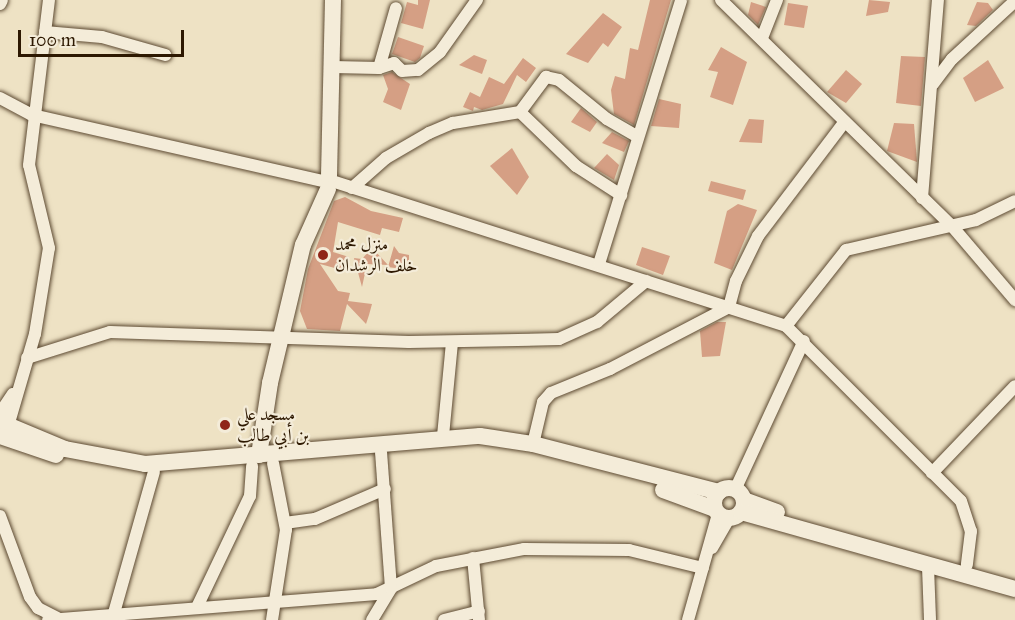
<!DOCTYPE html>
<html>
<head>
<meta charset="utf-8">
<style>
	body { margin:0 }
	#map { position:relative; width:1015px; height:620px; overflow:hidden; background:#eee2c4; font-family:"IM FELL Great Primer",Amiri,serif }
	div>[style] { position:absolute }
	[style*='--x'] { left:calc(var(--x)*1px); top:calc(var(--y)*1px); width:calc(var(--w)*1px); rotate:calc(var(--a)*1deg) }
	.building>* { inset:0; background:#d59f84 }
	.roads { filter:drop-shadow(0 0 2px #5d4a32) drop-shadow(0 0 2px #5d4a32) }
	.street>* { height:12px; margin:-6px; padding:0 6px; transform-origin:6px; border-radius:6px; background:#f4ecd9 }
	.secondary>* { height:16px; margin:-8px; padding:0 8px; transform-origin:8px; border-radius:8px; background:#f4ecd9 }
	.secondary>.ring { margin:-8px; padding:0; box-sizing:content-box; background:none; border:16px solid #f4ecd9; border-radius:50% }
	.dots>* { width:16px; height:16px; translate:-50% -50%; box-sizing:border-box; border:3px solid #f4ecd9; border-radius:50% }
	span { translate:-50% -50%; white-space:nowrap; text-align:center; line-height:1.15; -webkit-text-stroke:4.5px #f4ecd9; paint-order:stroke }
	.poi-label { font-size:18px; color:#2d1801 }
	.left { translate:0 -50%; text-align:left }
	.scale { position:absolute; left:18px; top:30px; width:166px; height:27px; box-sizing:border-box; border:3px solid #2d1801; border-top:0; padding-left:8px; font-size:18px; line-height:21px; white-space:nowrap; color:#2d1801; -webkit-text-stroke:4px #f4ecd9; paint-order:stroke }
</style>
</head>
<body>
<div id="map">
	<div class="building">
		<div style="clip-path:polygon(418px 0,430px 0,423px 29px,401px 23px,407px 2px,418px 5px)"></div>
		<div style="clip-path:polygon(650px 0,671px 0,634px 125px,614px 114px,611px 90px,615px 76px,625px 79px,630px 48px,638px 50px)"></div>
		<div style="clip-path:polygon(869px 0,890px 2px,888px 12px,866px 16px)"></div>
		<div style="clip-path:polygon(751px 2px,766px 7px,758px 25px,748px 15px)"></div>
		<div style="clip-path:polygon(977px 2px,988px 3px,993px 10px,976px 26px,967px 25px)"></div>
		<div style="clip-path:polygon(788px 3px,808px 6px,804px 28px,784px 25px)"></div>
		<div style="clip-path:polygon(603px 13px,622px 27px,608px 47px,603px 43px,588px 63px,566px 54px)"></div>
		<div style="clip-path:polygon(398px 37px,424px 46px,420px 58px,415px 62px,392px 54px)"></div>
		<div style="clip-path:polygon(721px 47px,747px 62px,733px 105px,710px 97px,718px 72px,708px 70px)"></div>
		<div style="clip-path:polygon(474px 55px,487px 60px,482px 74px,459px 65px)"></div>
		<div style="clip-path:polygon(901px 56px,925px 57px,921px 106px,896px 103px)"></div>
		<div style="clip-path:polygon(523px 58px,536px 68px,526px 82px,517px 75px,503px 104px,482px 110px,474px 107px,473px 111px,463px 107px,470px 92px,480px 97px,489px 77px,504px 84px)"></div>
		<div style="clip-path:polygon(988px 60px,1004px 88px,975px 102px,963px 78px)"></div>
		<div style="clip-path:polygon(846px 70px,862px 84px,846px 103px,827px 92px)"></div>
		<div style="clip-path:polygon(392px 72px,410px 84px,401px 110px,383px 102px,388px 89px,383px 75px)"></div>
		<div style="clip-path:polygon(659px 99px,681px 104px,679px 128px,651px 126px)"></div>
		<div style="clip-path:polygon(581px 108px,597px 122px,590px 132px,571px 122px)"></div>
		<div style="clip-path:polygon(749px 119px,764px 120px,762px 143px,739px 142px)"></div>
		<div style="clip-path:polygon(894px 123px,914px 124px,917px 162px,887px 151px)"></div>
		<div style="clip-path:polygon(612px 132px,629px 141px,624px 152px,602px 143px)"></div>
		<div style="clip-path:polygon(512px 148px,529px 177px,517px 195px,490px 166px)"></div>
		<div style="clip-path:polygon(607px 154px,619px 165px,614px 180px,594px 168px)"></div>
		<div style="clip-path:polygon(711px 181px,746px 190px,743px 200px,708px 191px)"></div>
		<div style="clip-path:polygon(345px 197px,371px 211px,403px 218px,399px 232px,382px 228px,380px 235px,338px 222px,333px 252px,349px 257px,342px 270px,320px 264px,338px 291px,350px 293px,348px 301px,372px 304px,369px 315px,366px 324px,347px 304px,340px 331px,307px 329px,300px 311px,308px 269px,334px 201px)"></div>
		<div style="clip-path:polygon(738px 204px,757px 210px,732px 270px,714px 263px,727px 211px)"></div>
		<div style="clip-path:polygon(394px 246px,399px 253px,409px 255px,409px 270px,388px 267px)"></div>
		<div style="clip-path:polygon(642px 247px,670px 256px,663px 275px,636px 265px)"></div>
		<div style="clip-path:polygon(368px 252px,376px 252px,388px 265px,367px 264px,362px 287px,354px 258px,362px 259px)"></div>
		<div style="clip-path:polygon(717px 322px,726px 322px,720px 356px,702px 357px,700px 331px)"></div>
	</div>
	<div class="roads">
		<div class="street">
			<div style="--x:721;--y:0;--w:322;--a:44.4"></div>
			<div style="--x:951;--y:225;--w:99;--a:49.5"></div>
			<div style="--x:0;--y:4;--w:4;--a:-63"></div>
			<div style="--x:45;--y:32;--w:57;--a:5"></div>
			<div style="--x:102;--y:37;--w:66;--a:15.9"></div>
			<div style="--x:762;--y:38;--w:41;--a:-68.5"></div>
			<div style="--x:333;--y:67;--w:46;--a:1.2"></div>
			<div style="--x:379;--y:68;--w:16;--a:-18"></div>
			<div style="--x:394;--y:63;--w:11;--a:45"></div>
			<div style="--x:402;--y:71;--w:16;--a:-4"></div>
			<div style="--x:418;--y:70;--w:28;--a:-39"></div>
			<div style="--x:440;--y:52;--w:64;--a:-54.6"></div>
			<div style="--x:379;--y:68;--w:62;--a:-74.2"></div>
			<div style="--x:933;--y:84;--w:31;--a:-53"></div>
			<div style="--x:952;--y:59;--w:86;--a:-42.6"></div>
			<div style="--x:0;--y:98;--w:36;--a:28"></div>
			<div style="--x:32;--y:115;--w:297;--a:12.8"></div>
			<div style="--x:520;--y:112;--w:78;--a:44"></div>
			<div style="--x:576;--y:166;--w:54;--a:32.8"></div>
			<div style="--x:335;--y:182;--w:473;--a:17.7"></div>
			<div style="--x:786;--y:326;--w:247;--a:45"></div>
			<div style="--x:961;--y:501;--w:32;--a:72"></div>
			<div style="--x:971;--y:531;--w:34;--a:97"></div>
			<div style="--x:352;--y:188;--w:45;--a:-41.4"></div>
			<div style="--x:386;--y:158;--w:50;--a:-30.2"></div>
			<div style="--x:429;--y:133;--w:26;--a:-23"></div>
			<div style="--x:453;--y:123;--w:68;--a:-9.3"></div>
			<div style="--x:520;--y:112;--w:44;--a:-53.4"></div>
			<div style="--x:546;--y:77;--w:13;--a:13"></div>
			<div style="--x:559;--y:80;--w:62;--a:39.1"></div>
			<div style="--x:607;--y:119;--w:34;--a:30"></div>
			<div style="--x:922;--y:198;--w:199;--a:-85.4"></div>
			<div style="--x:599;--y:264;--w:276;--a:-72.7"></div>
			<div style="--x:786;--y:326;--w:97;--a:-51.7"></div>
			<div style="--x:846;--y:250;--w:133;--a:-13"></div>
			<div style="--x:976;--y:220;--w:43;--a:-26"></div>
			<div style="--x:27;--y:358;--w:87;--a:-17.4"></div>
			<div style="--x:110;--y:332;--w:299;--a:1.9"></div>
			<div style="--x:409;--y:342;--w:150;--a:-1.1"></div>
			<div style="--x:559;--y:339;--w:42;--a:-24.1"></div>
			<div style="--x:597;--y:322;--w:64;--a:-39.9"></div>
			<div style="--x:0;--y:413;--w:23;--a:-56"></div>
			<div style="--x:6;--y:433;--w:103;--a:-73.7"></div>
			<div style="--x:35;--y:334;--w:87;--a:-80.8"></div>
			<div style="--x:49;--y:248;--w:85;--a:-103.5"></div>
			<div style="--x:29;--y:165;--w:166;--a:-83.1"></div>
			<div style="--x:443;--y:436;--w:94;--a:-84.5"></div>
			<div style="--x:533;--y:444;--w:43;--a:-76.6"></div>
			<div style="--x:543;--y:402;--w:12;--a:-48"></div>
			<div style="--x:551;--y:393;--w:64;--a:-22.1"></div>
			<div style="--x:610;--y:369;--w:134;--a:-27.5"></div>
			<div style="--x:729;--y:307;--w:27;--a:-75"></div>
			<div style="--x:736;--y:281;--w:50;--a:-63.9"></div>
			<div style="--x:758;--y:236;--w:141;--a:-52.8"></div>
			<div style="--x:932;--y:473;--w:120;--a:-46.3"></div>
			<div style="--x:735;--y:490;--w:164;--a:-65.2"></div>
			<div style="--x:0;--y:516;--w:86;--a:69.7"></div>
			<div style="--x:30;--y:597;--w:14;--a:54"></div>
			<div style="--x:38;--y:608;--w:22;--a:27"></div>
			<div style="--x:285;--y:523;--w:30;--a:-8"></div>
			<div style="--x:315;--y:519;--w:76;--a:-23.2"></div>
			<div style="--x:712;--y:548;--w:34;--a:-60"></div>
			<div style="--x:473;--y:558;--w:62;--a:84.5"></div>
			<div style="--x:928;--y:567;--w:53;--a:87.8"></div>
			<div style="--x:198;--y:605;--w:121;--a:-64.5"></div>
			<div style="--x:250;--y:496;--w:30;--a:-86"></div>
			<div style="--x:48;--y:620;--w:330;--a:-4.5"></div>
			<div style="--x:377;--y:594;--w:65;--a:-25.4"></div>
			<div style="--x:436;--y:566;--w:90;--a:-10.9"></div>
			<div style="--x:524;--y:549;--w:105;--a:0.5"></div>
			<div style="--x:629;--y:550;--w:76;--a:13.7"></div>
			<div style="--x:112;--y:620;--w:154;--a:-74.2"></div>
			<div style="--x:272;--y:620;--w:91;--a:-81.2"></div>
			<div style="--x:286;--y:530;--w:68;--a:-101"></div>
			<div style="--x:372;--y:620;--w:37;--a:-59"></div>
			<div style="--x:391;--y:588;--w:136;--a:-94.2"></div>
			<div style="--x:444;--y:620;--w:36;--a:-14"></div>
			<div style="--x:688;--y:620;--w:110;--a:-74.2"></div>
		</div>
		<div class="secondary">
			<div style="--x:329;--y:176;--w:176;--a:-88.7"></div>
			<div style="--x:0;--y:422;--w:70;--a:22.6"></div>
			<div style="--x:65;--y:449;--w:81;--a:10.6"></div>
			<div style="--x:145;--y:464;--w:336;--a:-4.8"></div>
			<div style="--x:480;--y:436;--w:54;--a:8.6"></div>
			<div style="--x:533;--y:444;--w:192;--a:14.5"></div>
			<div style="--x:0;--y:436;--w:59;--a:18.7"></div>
			<div style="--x:259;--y:455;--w:73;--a:-81.3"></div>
			<div style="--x:270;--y:383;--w:142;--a:-76.6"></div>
			<div style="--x:303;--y:245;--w:61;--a:-65.9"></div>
			<div class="ring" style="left:714px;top:488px;width:14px;height:14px"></div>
			<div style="--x:663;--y:490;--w:55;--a:20.1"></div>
			<div style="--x:744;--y:500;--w:35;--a:20"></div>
			<div style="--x:741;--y:512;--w:285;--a:15.7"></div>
		</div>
	</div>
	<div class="dots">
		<div style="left:323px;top:255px;background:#8f2418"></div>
		<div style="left:225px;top:425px;background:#8f2418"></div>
	</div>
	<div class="poi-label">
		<span class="left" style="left:335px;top:255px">منزل محمد<br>خلف الرشدان</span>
		<span class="left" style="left:237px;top:425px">مسجد علي<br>بن أبي طالب</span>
	</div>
	<div class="scale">100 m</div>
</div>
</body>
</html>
